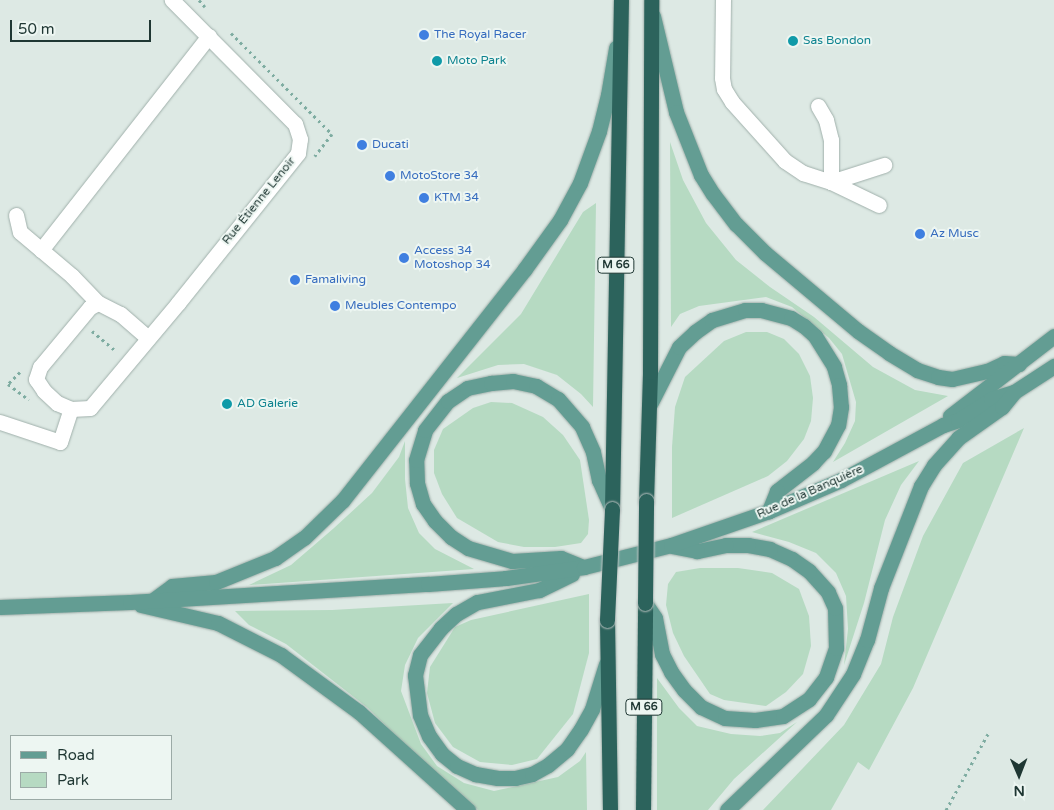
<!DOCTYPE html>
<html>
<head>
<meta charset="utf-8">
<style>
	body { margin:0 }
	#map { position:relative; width:1054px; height:810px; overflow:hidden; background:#dde9e4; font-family:"Varela Round",sans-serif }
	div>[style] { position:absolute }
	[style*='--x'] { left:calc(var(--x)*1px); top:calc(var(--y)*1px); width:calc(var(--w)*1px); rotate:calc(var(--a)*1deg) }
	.green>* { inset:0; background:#b6dac2 }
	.path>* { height:3px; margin-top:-1.5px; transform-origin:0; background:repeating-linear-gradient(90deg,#7eaca1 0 2.5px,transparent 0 6.5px) }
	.roads { filter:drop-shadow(0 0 1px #a0b0ab) drop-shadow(0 0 1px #a0b0ab) }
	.minor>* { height:15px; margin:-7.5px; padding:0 7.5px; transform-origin:7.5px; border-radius:7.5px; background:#fff }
	.major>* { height:15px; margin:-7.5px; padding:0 7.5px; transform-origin:7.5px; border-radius:7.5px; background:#639d93 }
	.highway>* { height:15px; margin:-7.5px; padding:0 7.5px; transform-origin:7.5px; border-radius:7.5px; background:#2c635c }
	.bridges { filter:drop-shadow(0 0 1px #bcc3c2) drop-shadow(0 0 1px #bcc3c2) }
	.highway-bridge>* { height:15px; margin:-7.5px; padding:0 7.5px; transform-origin:7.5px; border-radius:7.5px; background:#2c635c }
	.dots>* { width:14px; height:14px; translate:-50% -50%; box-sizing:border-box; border:2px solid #edf6f2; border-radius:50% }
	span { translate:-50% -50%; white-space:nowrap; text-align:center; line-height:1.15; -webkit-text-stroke:4px #edf6f2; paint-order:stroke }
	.shield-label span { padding:1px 4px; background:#edf6f2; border:1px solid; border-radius:4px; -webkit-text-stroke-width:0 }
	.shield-label { font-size:11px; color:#1f3733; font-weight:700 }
	.shop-label { font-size:12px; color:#366cbe }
	.left { translate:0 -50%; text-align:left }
	.culture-label { font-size:12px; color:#0d838f }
	.street-label { font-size:12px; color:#1f3733 }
	.legend { position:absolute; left:10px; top:735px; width:162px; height:65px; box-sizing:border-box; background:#edf6f2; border:1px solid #9baaa6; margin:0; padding:6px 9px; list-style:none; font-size:15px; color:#1f3733 }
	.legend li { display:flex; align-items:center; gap:10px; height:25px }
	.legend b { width:25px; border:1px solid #9baaa6 }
	.north { position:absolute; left:994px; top:750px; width:50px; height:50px; -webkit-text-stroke:4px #edf6f2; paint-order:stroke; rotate:179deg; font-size:14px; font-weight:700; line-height:20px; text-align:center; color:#1f3733 }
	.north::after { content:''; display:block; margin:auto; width:18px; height:22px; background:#1f3733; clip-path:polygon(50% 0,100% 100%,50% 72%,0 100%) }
	.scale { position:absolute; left:10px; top:20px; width:141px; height:22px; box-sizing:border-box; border:2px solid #1f3733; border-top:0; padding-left:6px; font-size:15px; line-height:18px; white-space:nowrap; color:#1f3733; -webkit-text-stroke:4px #edf6f2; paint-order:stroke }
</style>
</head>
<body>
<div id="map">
	<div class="green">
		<div style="clip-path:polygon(670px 142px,683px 180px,706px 223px,736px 260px,770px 287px,814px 317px,873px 367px,915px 390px,948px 396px,833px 462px,845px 443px,855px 421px,856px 402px,842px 354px,829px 338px,792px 307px,766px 297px,699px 306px,680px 314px,671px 327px)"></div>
		<div style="clip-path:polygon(596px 203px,593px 407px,581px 394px,557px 375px,524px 364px,498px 365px,457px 378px,521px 314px,583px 212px)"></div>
		<div style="clip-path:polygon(746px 332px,767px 332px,784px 339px,799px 354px,810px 376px,813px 398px,811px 421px,804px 439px,787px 461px,768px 476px,672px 518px,672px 447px,675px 407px,685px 377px,724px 341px)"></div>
		<div style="clip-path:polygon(491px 402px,512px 403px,543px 417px,563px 435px,580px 460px,589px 520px,588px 534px,581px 543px,555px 547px,524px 547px,498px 542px,457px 518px,442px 494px,434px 473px,434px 450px,443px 429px,473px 408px)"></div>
		<div style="clip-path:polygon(1024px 428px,913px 688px,869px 770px,858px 762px,831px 810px,763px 810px,844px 725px,881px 664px,893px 617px,923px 536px,963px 463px)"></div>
		<div style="clip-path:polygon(405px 441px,405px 479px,408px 508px,419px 533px,435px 549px,474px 569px,249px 585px,291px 565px,334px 528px,372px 493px,399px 457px)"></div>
		<div style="clip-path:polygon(919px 461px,901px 485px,885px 520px,864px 603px,844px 665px,848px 629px,846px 596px,836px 573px,816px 553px,789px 542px,752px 532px)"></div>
		<div style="clip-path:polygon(700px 568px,738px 568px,772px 573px,799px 589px,809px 616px,811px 646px,803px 674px,786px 692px,766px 706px,724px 700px,710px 694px,684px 656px,673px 633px,666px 605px,668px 584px,676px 572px)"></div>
		<div style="clip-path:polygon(589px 594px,589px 653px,573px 714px,537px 759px,512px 765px,480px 762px,453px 747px,435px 723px,427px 693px,430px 667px,455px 627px,471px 620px)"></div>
		<div style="clip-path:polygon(453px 603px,418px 638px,405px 665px,401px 691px,421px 744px,437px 766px,464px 783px,494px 791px,558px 777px,580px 761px,586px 752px,587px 810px,478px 810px,408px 748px,368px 708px,286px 644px,249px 625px,235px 611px,332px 610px)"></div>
		<div style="clip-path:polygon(657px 678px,679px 708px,697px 726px,731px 734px,760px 736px,780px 733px,797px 722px,734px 779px,708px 810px,657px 810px)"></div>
	</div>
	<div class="path">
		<div style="--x:199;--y:0;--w:9;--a:49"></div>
		<div style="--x:231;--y:33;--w:143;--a:45"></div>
		<div style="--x:332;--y:134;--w:28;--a:128"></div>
		<div style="--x:92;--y:331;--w:31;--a:40"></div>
		<div style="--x:20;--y:372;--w:17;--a:135"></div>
		<div style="--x:8;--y:384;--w:26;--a:37"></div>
		<div style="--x:946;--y:810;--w:87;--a:-61.1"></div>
	</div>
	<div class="roads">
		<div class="minor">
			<div style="--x:723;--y:0;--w:78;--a:90.7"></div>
			<div style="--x:722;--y:78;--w:11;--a:80"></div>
			<div style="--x:724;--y:89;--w:15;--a:58"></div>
			<div style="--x:732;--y:102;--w:79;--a:48.1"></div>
			<div style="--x:785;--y:161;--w:22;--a:34"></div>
			<div style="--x:803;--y:173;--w:29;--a:18"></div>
			<div style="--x:831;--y:182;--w:53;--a:25.6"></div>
			<div style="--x:818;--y:106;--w:16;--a:60"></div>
			<div style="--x:826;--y:120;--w:21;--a:76"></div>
			<div style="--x:831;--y:140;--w:42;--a:90"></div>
			<div style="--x:831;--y:182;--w:56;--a:-17.8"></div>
			<div style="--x:16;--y:215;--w:17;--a:77"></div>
			<div style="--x:20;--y:232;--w:68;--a:40.2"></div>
			<div style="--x:72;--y:276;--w:37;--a:46"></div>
			<div style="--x:41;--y:250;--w:272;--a:-51.9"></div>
			<div style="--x:148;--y:338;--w:37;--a:-139"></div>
			<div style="--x:120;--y:314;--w:25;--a:-153"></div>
			<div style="--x:98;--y:303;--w:9;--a:153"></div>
			<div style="--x:90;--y:307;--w:78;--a:129.8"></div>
			<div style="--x:40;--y:367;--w:13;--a:108"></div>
			<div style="--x:36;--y:379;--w:14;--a:56"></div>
			<div style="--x:44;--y:391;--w:18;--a:43"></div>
			<div style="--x:57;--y:403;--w:15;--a:23"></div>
			<div style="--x:71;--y:409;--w:19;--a:-3"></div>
			<div style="--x:90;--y:408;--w:137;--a:-50"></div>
			<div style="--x:178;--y:303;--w:192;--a:-51.3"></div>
			<div style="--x:298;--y:153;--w:14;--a:-82"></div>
			<div style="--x:300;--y:139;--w:16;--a:-108"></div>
			<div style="--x:295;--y:124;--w:175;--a:-134.8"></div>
			<div style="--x:0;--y:422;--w:63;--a:18.4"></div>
			<div style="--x:60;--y:442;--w:35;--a:-72"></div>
		</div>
		<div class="major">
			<div style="--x:653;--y:16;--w:99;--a:76.5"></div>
			<div style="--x:676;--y:112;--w:68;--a:68.4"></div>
			<div style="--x:701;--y:175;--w:22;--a:58"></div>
			<div style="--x:713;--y:194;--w:38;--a:53"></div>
			<div style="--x:736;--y:224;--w:41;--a:45"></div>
			<div style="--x:765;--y:253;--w:121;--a:40"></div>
			<div style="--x:858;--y:331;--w:38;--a:35"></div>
			<div style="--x:889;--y:353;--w:33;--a:31"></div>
			<div style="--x:917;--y:370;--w:22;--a:18"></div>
			<div style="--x:938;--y:377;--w:14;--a:8"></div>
			<div style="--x:952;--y:379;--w:36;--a:-13"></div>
			<div style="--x:987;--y:371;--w:19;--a:-25"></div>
			<div style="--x:1004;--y:363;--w:15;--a:4"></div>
			<div style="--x:649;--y:406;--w:66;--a:-63"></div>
			<div style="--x:679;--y:347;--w:22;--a:-43"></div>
			<div style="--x:695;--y:332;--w:21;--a:-35"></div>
			<div style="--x:712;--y:320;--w:34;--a:-17"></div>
			<div style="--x:745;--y:310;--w:16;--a:0"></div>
			<div style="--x:761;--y:310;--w:31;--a:15"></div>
			<div style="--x:791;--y:318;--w:15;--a:32"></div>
			<div style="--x:804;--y:326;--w:15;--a:42"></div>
			<div style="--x:815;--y:336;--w:36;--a:58"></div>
			<div style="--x:834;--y:367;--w:19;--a:74"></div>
			<div style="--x:839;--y:385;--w:22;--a:85"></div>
			<div style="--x:841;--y:407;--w:18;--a:99"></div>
			<div style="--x:838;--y:425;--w:30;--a:118"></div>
			<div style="--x:824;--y:451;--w:16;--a:133"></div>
			<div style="--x:813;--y:463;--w:46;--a:142.1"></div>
			<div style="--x:777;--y:491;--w:22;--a:112"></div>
			<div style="--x:950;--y:416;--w:131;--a:-37.6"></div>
			<div style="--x:583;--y:567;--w:24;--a:-158"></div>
			<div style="--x:561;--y:558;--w:49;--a:176.5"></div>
			<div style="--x:512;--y:561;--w:46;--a:-163.5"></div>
			<div style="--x:468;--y:548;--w:20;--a:-147"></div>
			<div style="--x:451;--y:537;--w:23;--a:-135"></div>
			<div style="--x:435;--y:521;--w:21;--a:-125"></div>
			<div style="--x:423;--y:504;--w:22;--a:-106"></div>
			<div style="--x:417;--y:483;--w:23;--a:-92"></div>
			<div style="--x:416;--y:460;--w:31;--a:-73"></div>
			<div style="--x:425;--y:430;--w:37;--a:-52"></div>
			<div style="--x:448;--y:401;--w:23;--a:-34"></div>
			<div style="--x:467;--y:388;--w:25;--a:-12"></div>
			<div style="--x:491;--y:383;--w:22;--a:-5"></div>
			<div style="--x:513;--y:381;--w:24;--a:12"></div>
			<div style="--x:536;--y:386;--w:26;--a:31"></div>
			<div style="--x:558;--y:399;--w:37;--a:49"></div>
			<div style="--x:582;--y:427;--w:27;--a:66"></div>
			<div style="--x:593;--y:452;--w:29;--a:78"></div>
			<div style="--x:599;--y:480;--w:32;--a:66"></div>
			<div style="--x:572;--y:574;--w:37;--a:154"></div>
			<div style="--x:539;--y:590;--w:63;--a:169"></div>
			<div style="--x:477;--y:602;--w:24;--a:150"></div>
			<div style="--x:456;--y:614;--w:21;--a:137"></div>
			<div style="--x:441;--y:628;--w:34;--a:128"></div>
			<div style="--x:420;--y:655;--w:21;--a:104"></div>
			<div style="--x:415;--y:675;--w:40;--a:82.9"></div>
			<div style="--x:420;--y:715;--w:23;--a:67"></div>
			<div style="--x:429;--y:736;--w:22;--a:54"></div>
			<div style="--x:442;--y:754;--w:19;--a:39"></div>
			<div style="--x:457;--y:766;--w:20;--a:24"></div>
			<div style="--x:475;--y:774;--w:23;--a:10"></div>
			<div style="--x:498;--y:778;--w:17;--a:0"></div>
			<div style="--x:515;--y:778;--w:17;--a:-13"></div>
			<div style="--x:532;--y:774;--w:18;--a:-29"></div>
			<div style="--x:548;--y:765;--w:25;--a:-40"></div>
			<div style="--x:567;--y:749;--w:24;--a:-55"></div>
			<div style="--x:581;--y:729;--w:23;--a:-61"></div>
			<div style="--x:592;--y:709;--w:47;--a:-72.7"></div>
			<div style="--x:153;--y:600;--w:24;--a:-36"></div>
			<div style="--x:172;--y:586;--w:44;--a:-5.2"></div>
			<div style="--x:216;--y:582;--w:64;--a:-22.1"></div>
			<div style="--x:275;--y:558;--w:35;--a:-35"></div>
			<div style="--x:304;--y:538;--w:54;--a:-44.3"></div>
			<div style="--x:343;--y:500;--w:293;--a:-51.8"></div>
			<div style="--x:524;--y:270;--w:62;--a:-54.2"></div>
			<div style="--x:560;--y:220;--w:42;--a:-61.6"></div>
			<div style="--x:580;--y:183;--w:55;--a:-69.9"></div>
			<div style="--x:599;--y:131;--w:37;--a:-76"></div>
			<div style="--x:608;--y:95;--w:48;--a:-80.3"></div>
			<div style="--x:645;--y:603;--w:18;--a:56"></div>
			<div style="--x:655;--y:618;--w:37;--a:79"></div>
			<div style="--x:662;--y:654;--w:20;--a:63"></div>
			<div style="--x:671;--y:672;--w:22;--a:54"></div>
			<div style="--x:684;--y:690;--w:24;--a:45"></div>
			<div style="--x:701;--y:707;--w:26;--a:25"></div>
			<div style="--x:725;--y:718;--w:30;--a:4"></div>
			<div style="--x:755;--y:720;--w:28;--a:-8"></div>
			<div style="--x:783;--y:716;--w:31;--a:-33"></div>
			<div style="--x:809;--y:699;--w:28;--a:-52"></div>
			<div style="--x:826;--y:677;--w:31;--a:-71"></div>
			<div style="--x:836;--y:648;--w:40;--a:-91.4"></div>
			<div style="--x:835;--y:608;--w:17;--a:-114"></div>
			<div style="--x:828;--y:592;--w:28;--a:-132"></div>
			<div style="--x:809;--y:571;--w:21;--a:-145"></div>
			<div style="--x:792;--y:559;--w:24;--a:-156"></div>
			<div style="--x:770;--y:549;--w:22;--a:-170"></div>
			<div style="--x:748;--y:545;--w:22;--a:180"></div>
			<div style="--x:726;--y:545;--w:30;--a:168"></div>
			<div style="--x:697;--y:551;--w:25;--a:-169"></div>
			<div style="--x:141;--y:605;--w:79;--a:13.2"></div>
			<div style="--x:218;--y:623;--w:71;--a:26.9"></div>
			<div style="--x:281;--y:655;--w:97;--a:36.2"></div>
			<div style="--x:359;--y:712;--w:147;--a:42"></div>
			<div style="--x:0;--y:607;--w:130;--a:-2.2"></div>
			<div style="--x:130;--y:602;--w:299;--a:-3.5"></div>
			<div style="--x:428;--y:584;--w:78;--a:-4.4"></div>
			<div style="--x:506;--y:578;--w:79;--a:-8"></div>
			<div style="--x:584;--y:567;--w:90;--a:-14.2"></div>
			<div style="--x:671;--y:545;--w:104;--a:-19.1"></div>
			<div style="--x:769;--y:511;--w:78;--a:-23.3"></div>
			<div style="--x:841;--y:480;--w:116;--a:-28.3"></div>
			<div style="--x:943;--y:425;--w:16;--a:-18"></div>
			<div style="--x:958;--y:420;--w:39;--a:-32"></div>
			<div style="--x:991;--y:399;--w:24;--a:-17"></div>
			<div style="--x:1014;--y:392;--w:48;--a:-33"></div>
			<div style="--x:727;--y:810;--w:137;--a:-43.8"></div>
			<div style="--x:826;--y:715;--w:49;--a:-56.6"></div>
			<div style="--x:853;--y:674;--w:37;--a:-68"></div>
			<div style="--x:867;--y:640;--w:54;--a:-74.9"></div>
			<div style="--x:881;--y:588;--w:110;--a:-68.6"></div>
			<div style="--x:921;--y:486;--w:25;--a:-58"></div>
			<div style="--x:934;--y:465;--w:36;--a:-48"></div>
			<div style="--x:958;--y:438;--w:54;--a:-35.2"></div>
			<div style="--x:1002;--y:407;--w:19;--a:-51"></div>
		</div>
		<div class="highway">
			<div style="--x:646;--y:501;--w:129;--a:-88.2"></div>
			<div style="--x:650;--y:372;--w:372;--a:-89.8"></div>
			<div style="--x:612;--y:509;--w:509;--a:-88.99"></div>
			<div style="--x:607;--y:620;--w:190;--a:89.1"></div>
			<div style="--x:643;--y:810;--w:207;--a:-89.4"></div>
		</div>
	</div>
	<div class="bridges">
		<div class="highway-bridge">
			<div style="--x:645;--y:603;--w:102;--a:-89.4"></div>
			<div style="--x:607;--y:620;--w:111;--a:-87.4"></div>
		</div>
	</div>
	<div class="dots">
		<div style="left:424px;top:35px;background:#3f7fe0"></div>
		<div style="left:793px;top:41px;background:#0f9aa8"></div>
		<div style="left:437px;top:61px;background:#0f9aa8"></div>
		<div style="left:362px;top:145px;background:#3f7fe0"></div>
		<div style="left:390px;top:176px;background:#3f7fe0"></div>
		<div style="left:424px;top:198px;background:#3f7fe0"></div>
		<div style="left:920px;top:234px;background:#3f7fe0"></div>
		<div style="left:404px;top:258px;background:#3f7fe0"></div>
		<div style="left:295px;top:280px;background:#3f7fe0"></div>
		<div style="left:335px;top:306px;background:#3f7fe0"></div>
		<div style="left:227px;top:404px;background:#0f9aa8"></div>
	</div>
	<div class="shield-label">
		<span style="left:616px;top:265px">M 66</span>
		<span style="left:644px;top:707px">M 66</span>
	</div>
	<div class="shop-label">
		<span class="left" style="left:434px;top:35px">The Royal Racer</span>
		<span class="left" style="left:372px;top:145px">Ducati</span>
		<span class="left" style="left:400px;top:176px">MotoStore 34</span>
		<span class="left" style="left:434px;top:198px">KTM 34</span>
		<span class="left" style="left:930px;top:234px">Az Musc</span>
		<span class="left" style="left:414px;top:258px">Access 34<br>Motoshop 34</span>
		<span class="left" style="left:305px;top:280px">Famaliving</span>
		<span class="left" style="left:345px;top:306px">Meubles Contempo</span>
	</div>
	<div class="culture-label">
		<span class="left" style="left:803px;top:41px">Sas Bondon</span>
		<span class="left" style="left:447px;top:61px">Moto Park</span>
		<span class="left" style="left:237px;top:404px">AD Galerie</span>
	</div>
	<div class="street-label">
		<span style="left:259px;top:201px;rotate:-51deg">Rue Étienne Lenoir</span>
		<span style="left:810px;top:492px;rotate:-24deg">Rue de la Banquière</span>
	</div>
	<ul class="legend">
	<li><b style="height:6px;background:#639d93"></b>Road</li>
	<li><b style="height:14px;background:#b6dac2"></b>Park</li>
	</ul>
	<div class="north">N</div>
	<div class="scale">50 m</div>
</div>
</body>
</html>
